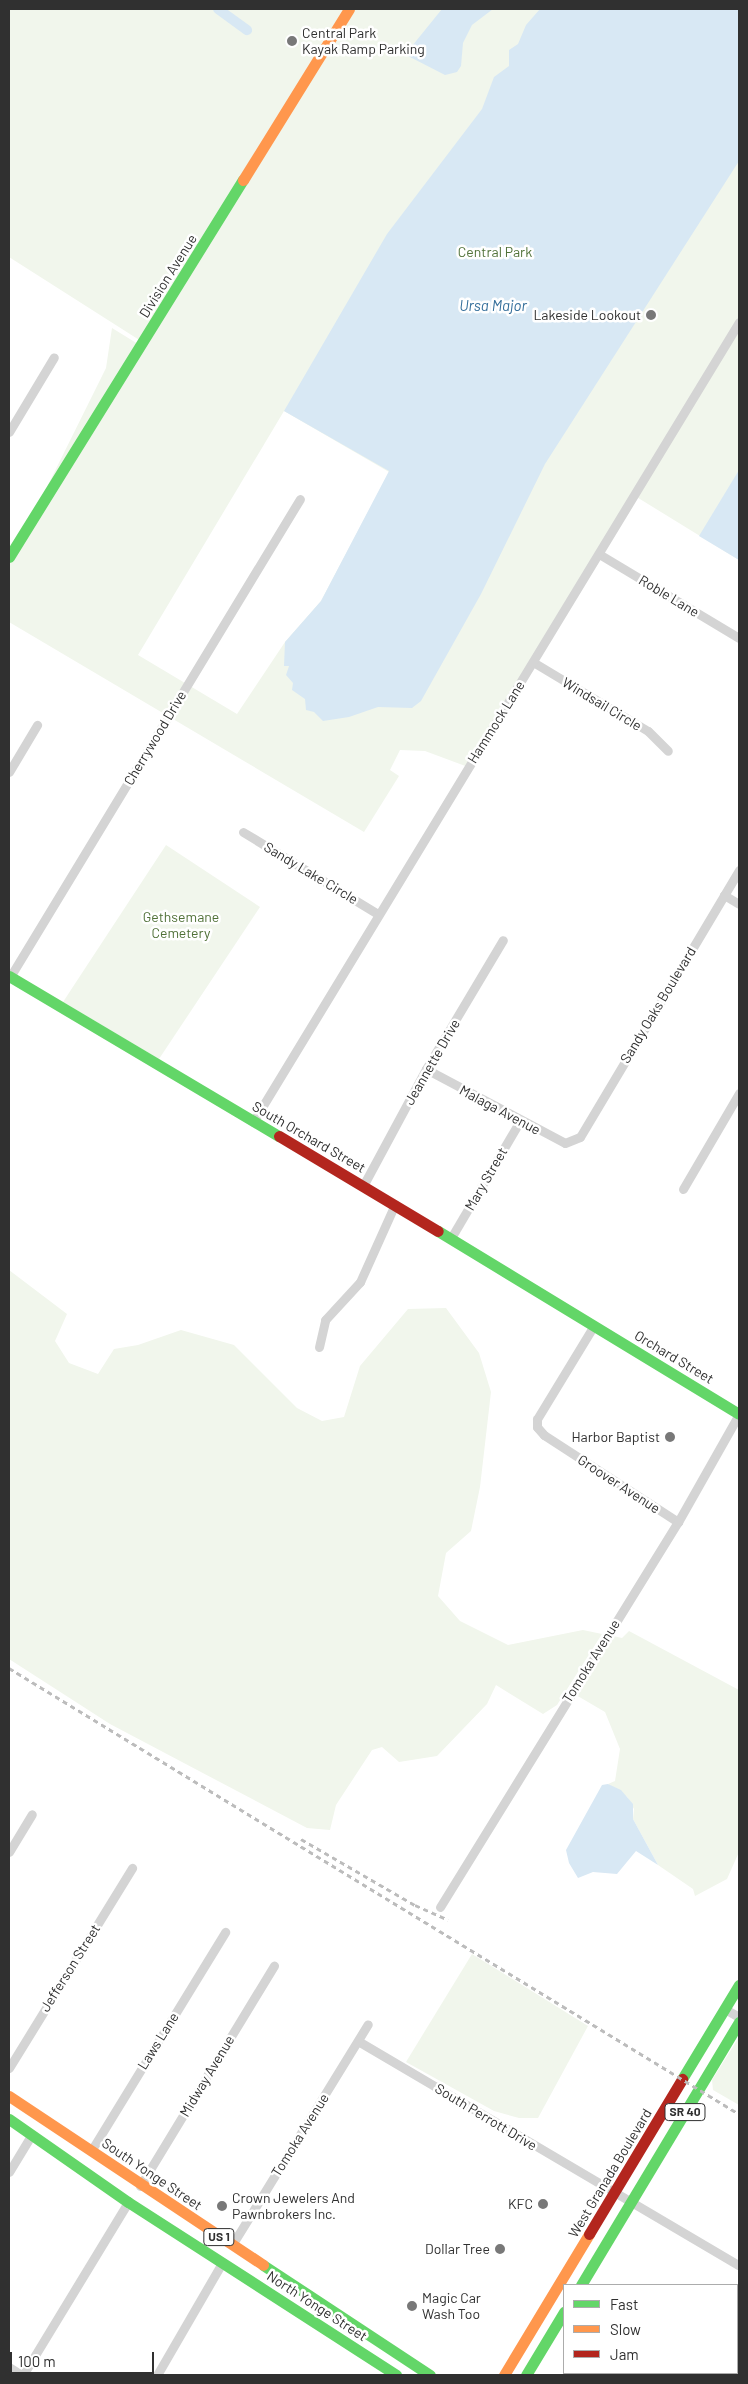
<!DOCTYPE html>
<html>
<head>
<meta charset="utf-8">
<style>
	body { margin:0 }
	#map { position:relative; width:748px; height:2384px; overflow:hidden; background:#fff; font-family:Barlow,sans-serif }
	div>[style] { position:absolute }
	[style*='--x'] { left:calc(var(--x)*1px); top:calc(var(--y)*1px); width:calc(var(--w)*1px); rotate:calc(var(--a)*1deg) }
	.green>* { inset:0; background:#f1f6ec }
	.water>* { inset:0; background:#d8e8f4 }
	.canal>* { height:10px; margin:-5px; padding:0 5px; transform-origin:5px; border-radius:5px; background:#d8e8f4 }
	.street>* { height:9px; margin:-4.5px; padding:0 4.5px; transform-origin:4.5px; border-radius:4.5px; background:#d4d4d4 }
	.fast>* { height:11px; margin:-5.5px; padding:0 5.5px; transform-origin:5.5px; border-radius:5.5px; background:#63d668 }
	.slow>* { height:11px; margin:-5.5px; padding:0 5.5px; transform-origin:5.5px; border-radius:5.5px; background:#ff974d }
	.jam>* { height:11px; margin:-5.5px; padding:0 5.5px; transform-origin:5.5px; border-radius:5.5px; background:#b3261e }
	.rail>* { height:3px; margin-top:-1.5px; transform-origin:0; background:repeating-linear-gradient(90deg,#bcbcbc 0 5px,transparent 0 9px) }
	.dots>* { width:14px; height:14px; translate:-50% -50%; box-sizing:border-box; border:2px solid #fff; border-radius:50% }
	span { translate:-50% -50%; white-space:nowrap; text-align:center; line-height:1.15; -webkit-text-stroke:5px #fff; paint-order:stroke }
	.shield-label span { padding:1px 4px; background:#fff; border:1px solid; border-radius:4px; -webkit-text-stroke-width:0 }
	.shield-label { font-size:12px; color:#303030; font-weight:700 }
	.poi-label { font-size:14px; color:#303030 }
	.left { translate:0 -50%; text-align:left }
	.right { translate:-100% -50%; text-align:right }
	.park-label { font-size:14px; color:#507138 }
	.street-label { font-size:14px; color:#303030 }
	.water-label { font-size:15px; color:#356f9b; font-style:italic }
	.frame { position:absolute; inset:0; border:10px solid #303030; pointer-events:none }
	.legend { position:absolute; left:563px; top:2284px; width:175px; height:90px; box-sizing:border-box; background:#fff; border:1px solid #acacac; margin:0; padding:6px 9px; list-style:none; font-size:15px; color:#303030 }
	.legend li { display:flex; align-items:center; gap:10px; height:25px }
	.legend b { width:25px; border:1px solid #acacac }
	.scale { position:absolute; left:10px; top:2352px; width:144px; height:22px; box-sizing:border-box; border:2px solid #303030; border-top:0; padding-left:6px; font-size:15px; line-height:18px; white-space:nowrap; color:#303030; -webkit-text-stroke:4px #fff; paint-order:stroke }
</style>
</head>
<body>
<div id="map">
	<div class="green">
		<div style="clip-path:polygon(evenodd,9px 9px,739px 9px,739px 560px,635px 496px,468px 767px,425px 751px,400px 750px,390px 770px,399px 776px,364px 832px,9px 622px,9px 557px,144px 343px,9px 257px,9px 9px,284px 411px,389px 472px,321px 601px,285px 642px,237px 714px,138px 655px,284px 411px)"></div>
		<div style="clip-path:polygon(112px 328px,138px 344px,46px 489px,106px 368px)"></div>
		<div style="clip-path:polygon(166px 845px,260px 907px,159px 1059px,63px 1002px)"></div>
		<div style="clip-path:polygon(9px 1270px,67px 1314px,55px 1341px,69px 1363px,98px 1374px,114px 1349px,138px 1345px,181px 1330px,234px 1345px,297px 1408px,322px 1421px,344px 1417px,360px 1366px,408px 1309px,446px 1308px,479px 1353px,491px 1392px,480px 1487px,471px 1531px,446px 1553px,438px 1596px,460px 1621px,508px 1645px,583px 1630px,602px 1634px,557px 1705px,543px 1714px,496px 1685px,487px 1704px,437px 1756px,399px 1762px,382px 1747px,372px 1750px,336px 1805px,330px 1830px,307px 1828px,110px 1724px,9px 1659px)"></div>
		<div style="clip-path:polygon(629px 1631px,739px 1690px,739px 1852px,727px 1879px,695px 1896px,693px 1889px,658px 1865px,633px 1819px,634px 1809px,627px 1797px,608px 1784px,615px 1781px,620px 1749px,605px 1712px,576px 1695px,613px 1636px,622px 1638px)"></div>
		<div style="clip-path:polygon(472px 1954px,588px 2026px,538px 2118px,519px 2118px,494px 2111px,406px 2062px)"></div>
		<div style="clip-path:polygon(739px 2037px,739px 2105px,713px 2090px,712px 2080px)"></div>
	</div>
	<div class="water">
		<div style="clip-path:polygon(442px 9px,493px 9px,472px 25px,463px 43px,461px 66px,457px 72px,445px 75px,408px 56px,408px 51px)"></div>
		<div style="clip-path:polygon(540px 9px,739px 9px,739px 161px,545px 464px,481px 594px,421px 701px,412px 708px,378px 707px,349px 717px,323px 721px,314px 712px,306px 710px,305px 699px,292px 690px,293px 683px,286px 675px,289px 666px,284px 666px,285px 642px,321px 601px,389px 471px,284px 411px,387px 234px,482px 109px,494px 77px,509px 66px,509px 50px,518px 44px,526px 25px)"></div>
		<div style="clip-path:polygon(739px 470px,739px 560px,699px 536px)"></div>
		<div style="clip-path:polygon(608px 1784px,621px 1790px,633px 1804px,633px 1819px,658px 1865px,636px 1851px,617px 1874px,593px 1872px,578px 1878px,569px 1863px,566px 1850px,602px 1785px)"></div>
	</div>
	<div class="canal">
		<div style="--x:218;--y:9;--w:36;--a:36"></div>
	</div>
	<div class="street">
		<div style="--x:9;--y:432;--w:87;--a:-59"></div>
		<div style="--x:599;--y:554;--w:163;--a:31"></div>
		<div style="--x:533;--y:662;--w:134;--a:31"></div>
		<div style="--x:648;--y:731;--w:28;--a:45"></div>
		<div style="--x:9;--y:772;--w:55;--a:-59.2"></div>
		<div style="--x:243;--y:832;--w:158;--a:31.3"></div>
		<div style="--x:724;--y:895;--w:17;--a:31"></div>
		<div style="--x:10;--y:977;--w:559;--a:-58.76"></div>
		<div style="--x:426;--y:1069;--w:157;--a:28"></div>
		<div style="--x:565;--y:1143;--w:16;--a:-22"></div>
		<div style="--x:580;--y:1137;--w:311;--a:-59.2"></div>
		<div style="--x:253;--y:1122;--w:936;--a:-58.72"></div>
		<div style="--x:363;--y:1186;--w:133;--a:-61.7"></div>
		<div style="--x:426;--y:1069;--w:150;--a:-59.2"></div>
		<div style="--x:683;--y:1189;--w:111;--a:-59.7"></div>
		<div style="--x:451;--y:1238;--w:136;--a:-59.5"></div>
		<div style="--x:593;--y:1327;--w:108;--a:121.3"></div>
		<div style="--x:537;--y:1419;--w:8;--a:90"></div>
		<div style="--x:537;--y:1427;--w:11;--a:49"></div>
		<div style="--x:544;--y:1435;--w:160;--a:33"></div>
		<div style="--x:319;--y:1347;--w:28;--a:-77"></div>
		<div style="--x:325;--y:1320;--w:52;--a:-47.4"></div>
		<div style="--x:360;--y:1282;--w:85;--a:-65.8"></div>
		<div style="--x:9;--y:1852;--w:44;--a:-58.8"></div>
		<div style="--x:440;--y:1907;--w:453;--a:-58.3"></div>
		<div style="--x:678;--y:1522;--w:124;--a:-60.5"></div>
		<div style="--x:725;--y:2009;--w:16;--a:30"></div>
		<div style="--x:358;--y:2041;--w:442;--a:30.5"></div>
		<div style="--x:9;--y:2068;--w:235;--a:-58.4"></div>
		<div style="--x:91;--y:2151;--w:257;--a:-58.5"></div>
		<div style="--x:9;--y:2172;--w:44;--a:-58.8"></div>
		<div style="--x:140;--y:2186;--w:258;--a:-58.7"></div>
		<div style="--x:232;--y:2245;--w:259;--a:-58.4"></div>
		<div style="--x:9;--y:2367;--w:15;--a:32"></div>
		<div style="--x:23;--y:2375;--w:202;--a:-58.7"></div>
		<div style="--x:157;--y:2375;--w:129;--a:-59.9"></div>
	</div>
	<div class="fast">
		<div style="--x:9;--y:557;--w:444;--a:-58.2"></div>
		<div style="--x:9;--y:976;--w:314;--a:30.7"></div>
		<div style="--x:438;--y:1231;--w:352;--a:31.3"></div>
		<div style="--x:682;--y:2079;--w:110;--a:-58.8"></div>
		<div style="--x:9;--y:2119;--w:145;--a:34.9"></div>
		<div style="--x:128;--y:2202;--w:319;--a:32.8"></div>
		<div style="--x:263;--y:2265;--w:200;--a:33.4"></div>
		<div style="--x:581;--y:2285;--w:307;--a:-59"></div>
		<div style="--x:526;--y:2375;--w:74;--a:-58.9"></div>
	</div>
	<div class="slow">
		<div style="--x:243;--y:180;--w:201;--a:-58.2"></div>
		<div style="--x:9;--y:2096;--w:305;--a:33.6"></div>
		<div style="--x:504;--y:2375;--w:165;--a:-58.9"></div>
	</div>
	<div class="jam">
		<div style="--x:279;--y:1136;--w:185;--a:30.9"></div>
		<div style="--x:589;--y:2234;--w:181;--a:-59"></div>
	</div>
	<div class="rail">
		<div style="--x:9;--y:1668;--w:855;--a:31.42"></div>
		<div style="--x:301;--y:1839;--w:132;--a:30.1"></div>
		<div style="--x:415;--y:1905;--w:36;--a:24"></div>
	</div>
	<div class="dots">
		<div style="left:292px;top:41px;background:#787878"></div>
		<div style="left:651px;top:315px;background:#787878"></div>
		<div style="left:670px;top:1437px;background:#787878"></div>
		<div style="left:543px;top:2204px;background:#787878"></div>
		<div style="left:222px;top:2206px;background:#787878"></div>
		<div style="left:500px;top:2249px;background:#787878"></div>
		<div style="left:412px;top:2306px;background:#787878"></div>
	</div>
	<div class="shield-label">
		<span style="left:685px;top:2112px">SR 40</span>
		<span style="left:219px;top:2237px">US 1</span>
	</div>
	<div class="poi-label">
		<span class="left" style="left:302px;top:41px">Central Park<br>Kayak Ramp Parking</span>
		<span class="right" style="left:641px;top:315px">Lakeside Lookout</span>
		<span class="right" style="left:660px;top:1437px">Harbor Baptist</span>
		<span class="left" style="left:232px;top:2206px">Crown Jewelers And<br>Pawnbrokers Inc.</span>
		<span class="right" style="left:533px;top:2204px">KFC</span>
		<span class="right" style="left:490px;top:2249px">Dollar Tree</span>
		<span class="left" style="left:422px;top:2306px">Magic Car<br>Wash Too</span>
	</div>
	<div class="park-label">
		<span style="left:495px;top:252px">Central Park</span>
		<span style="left:181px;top:925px">Gethsemane<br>Cemetery</span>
	</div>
	<div class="street-label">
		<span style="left:168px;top:276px;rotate:-58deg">Division Avenue</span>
		<span style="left:669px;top:596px;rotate:31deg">Roble Lane</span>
		<span style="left:602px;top:704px;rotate:31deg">Windsail Circle</span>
		<span style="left:496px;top:722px;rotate:-58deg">Hammock Lane</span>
		<span style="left:155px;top:738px;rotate:-59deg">Cherrywood Drive</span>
		<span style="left:311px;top:873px;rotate:31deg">Sandy Lake Circle</span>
		<span style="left:658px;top:1005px;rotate:-59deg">Sandy Oaks Boulevard</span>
		<span style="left:432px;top:1062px;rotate:-60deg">Jeannette Drive</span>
		<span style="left:500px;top:1110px;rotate:28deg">Malaga Avenue</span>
		<span style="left:309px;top:1137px;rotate:30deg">South Orchard Street</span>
		<span style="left:486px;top:1179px;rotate:-60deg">Mary Street</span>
		<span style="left:674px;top:1357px;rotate:31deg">Orchard Street</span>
		<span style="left:619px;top:1484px;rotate:33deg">Groover Avenue</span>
		<span style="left:591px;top:1661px;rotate:-58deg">Tomoka Avenue</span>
		<span style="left:70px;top:1968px;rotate:-58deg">Jefferson Street</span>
		<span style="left:158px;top:2041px;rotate:-58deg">Laws Lane</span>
		<span style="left:207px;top:2076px;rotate:-59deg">Midway Avenue</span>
		<span style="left:486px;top:2117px;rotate:31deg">South Perrott Drive</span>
		<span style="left:300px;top:2135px;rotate:-58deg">Tomoka Avenue</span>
		<span style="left:610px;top:2173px;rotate:-59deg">West Granada Boulevard</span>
		<span style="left:152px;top:2174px;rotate:34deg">South Yonge Street</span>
		<span style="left:317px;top:2306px;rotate:33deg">North Yonge Street</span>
	</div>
	<div class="water-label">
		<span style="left:493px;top:306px">Ursa Major</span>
	</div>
	<div class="frame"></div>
	<ul class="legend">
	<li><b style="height:6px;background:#63d668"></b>Fast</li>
	<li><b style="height:6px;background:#ff974d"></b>Slow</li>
	<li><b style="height:6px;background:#b3261e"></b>Jam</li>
	</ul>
	<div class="scale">100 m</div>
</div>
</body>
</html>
